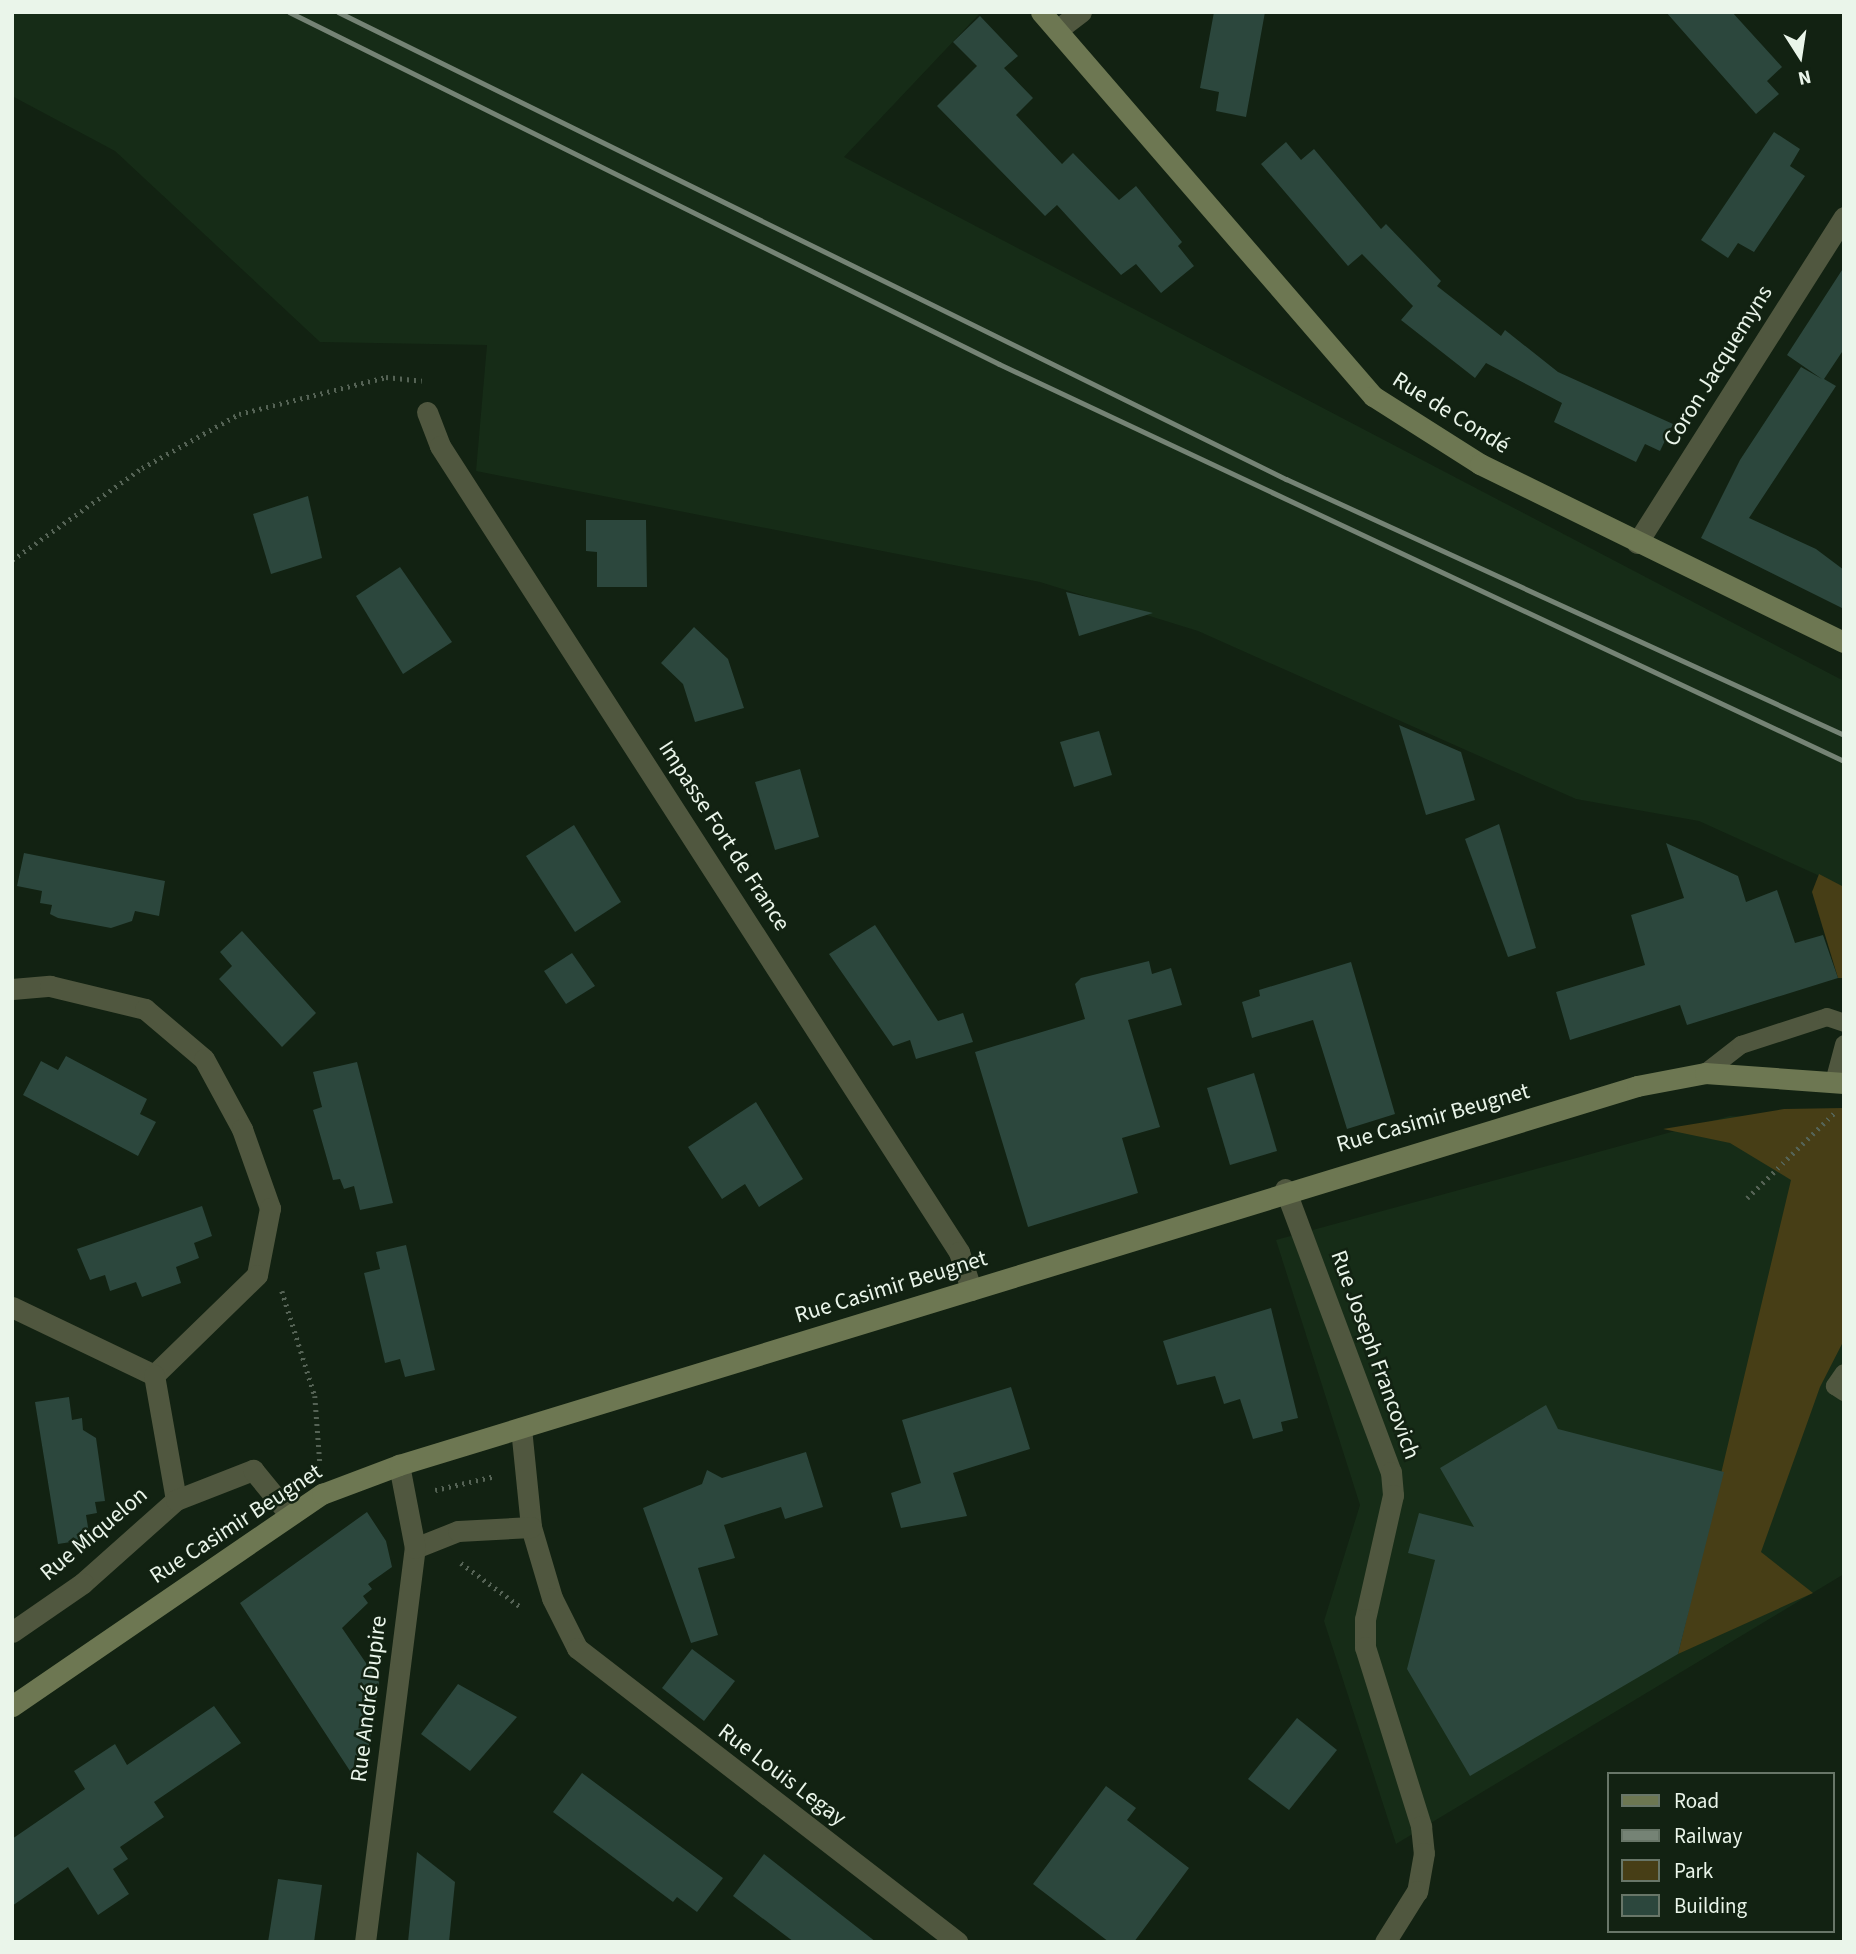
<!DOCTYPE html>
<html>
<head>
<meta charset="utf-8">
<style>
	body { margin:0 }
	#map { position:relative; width:1856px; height:1954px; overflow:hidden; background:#122212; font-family:"Source Sans 3",sans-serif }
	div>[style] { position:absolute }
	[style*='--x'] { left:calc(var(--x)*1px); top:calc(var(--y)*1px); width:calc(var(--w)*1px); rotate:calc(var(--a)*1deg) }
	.built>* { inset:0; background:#162c17 }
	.green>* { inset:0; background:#473e16 }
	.building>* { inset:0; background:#2c473d }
	.path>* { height:4.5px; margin-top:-2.25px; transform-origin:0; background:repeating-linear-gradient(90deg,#556355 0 2px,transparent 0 7px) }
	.service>* { height:18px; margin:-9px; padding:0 9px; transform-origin:9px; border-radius:9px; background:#50573f }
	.minor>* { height:21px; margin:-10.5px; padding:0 10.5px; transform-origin:10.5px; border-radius:10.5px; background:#50573f }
	.secondary>* { height:21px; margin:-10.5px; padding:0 10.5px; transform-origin:10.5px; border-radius:10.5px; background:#6d7752 }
	.rail>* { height:5px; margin:-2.5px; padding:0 2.5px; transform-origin:2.5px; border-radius:2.5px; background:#758375 }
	span { translate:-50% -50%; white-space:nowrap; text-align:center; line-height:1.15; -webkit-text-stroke:5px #122212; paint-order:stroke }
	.street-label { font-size:23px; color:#eaf5ea }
	.frame { position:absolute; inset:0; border:14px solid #eaf5ea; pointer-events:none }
	.legend { position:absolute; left:1607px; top:1772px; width:228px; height:161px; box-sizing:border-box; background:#122212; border:2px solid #687668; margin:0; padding:9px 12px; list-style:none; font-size:21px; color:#eaf5ea }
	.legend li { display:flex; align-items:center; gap:14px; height:35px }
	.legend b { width:35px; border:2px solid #687668 }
	.north { position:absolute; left:1765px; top:21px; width:70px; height:70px; -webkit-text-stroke:5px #122212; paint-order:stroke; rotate:168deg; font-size:19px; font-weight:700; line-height:28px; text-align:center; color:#eaf5ea }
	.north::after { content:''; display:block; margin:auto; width:24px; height:32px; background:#eaf5ea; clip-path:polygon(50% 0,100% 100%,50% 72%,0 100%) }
</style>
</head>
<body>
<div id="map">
	<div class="built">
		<div style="clip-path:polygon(12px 12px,981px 12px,844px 157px,1844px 681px,1844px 887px,1699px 821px,1576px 799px,1198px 631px,1040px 582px,476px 471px,487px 345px,320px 342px,115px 151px,12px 96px)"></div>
		<div style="clip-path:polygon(1730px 1116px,1844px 1122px,1844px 1574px,1396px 1844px,1324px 1621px,1360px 1505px,1276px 1240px)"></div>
	</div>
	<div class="green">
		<div style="clip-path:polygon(1819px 874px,1844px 887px,1844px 978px,1838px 978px,1812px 892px)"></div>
		<div style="clip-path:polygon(1844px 1108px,1844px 1340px,1820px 1387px,1761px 1552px,1813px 1593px,1678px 1654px,1791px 1180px,1730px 1143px,1663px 1129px,1784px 1109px)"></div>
	</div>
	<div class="building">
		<div style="clip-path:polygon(1214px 12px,1265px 12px,1246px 117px,1216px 111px,1219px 92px,1200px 88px)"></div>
		<div style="clip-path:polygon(1666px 12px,1732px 12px,1782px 67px,1767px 81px,1779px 94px,1756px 114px)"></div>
		<div style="clip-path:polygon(980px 16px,1018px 56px,1004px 68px,1033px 98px,1016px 115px,1062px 164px,1073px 153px,1119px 200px,1136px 186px,1182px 242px,1178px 246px,1194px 266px,1161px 293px,1136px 264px,1121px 275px,1057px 205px,1045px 216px,937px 106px,977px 66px,953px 42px)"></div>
		<div style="clip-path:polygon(1774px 132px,1800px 149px,1790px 166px,1805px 176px,1754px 252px,1738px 243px,1728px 258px,1701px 240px)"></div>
		<div style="clip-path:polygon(1286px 142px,1301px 160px,1314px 149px,1381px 229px,1386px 224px,1441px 281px,1437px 286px,1501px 336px,1505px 330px,1558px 372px,1673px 424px,1660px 451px,1645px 444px,1636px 462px,1554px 422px,1562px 403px,1486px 363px,1475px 378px,1401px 320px,1413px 306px,1362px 254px,1348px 266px,1261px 164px)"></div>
		<div style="clip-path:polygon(1844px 267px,1844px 349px,1824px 379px,1836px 386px,1749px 518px,1816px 549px,1844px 570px,1844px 609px,1701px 538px,1740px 460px,1801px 367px,1822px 379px,1787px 355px)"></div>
		<div style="clip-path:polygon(308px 496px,322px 558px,271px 574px,253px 514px)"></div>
		<div style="clip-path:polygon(586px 520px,646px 520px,647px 587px,597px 587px,597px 552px,586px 551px)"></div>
		<div style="clip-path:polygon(400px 567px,452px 642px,403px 674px,356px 596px)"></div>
		<div style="clip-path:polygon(1066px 592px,1153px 613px,1079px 636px)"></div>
		<div style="clip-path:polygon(694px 627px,728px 659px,744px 708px,695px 722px,683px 684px,661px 663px)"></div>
		<div style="clip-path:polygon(1399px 725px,1461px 752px,1475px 800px,1426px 815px)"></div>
		<div style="clip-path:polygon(1099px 731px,1112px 775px,1074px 787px,1060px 742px)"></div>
		<div style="clip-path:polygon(800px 769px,819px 837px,775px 850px,755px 782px)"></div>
		<div style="clip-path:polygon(1499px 824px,1536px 948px,1508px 957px,1465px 839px)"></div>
		<div style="clip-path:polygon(574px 825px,621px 902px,575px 932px,526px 856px)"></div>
		<div style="clip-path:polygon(1666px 843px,1738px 876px,1746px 902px,1777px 890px,1795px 943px,1823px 935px,1838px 978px,1687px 1025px,1680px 1005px,1570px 1040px,1556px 992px,1645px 965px,1631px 915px,1684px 898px)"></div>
		<div style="clip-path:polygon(24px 853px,165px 881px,159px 916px,135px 911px,132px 921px,111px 928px,58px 918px,50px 914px,52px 905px,40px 903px,42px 891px,17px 886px)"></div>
		<div style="clip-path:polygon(875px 925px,938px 1021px,963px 1013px,973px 1042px,916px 1059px,910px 1040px,893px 1046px,829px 954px)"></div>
		<div style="clip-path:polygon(242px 931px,316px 1013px,282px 1047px,219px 979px,232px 966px,220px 952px)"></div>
		<div style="clip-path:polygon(572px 953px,595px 986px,566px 1004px,544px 971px)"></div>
		<div style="clip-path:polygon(1149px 961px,1152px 974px,1171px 968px,1182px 1005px,1128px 1020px,1160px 1127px,1122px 1138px,1138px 1193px,1028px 1227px,975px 1052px,1085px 1019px,1075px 984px,1081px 978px)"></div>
		<div style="clip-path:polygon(1351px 962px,1395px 1114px,1347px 1129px,1313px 1020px,1252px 1038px,1242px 1002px,1260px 996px,1259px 990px)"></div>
		<div style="clip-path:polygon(66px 1056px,147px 1099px,140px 1114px,156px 1122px,138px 1156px,23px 1095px,41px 1061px,58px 1070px)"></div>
		<div style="clip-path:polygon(357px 1062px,393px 1203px,360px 1210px,354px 1186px,344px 1189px,340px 1179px,333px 1180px,313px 1110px,322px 1107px,313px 1072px)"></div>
		<div style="clip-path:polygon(1254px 1073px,1277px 1151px,1230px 1165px,1207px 1088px)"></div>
		<div style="clip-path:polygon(756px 1102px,803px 1179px,759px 1207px,745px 1184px,722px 1199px,688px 1147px)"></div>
		<div style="clip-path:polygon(202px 1206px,212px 1236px,194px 1243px,199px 1258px,176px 1267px,181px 1283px,142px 1297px,136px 1282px,110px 1291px,105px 1275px,90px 1280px,77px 1249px)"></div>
		<div style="clip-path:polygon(406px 1245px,435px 1370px,405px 1377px,400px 1359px,385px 1363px,364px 1273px,380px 1269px,376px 1252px)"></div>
		<div style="clip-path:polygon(1271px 1308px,1298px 1418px,1281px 1422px,1283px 1431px,1253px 1439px,1240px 1399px,1224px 1404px,1215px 1376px,1177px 1385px,1163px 1341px)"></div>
		<div style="clip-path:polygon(1011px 1387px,1030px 1449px,953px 1473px,967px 1516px,901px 1528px,891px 1493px,921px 1483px,902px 1420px)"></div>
		<div style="clip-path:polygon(69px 1397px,72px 1420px,82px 1418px,83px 1430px,96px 1438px,105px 1501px,95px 1502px,97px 1513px,86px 1515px,90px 1539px,58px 1544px,35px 1402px)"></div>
		<div style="clip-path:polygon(1546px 1405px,1558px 1429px,1724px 1472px,1678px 1654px,1470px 1776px,1407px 1669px,1435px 1560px,1408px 1553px,1419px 1513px,1474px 1527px,1440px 1468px)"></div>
		<div style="clip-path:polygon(806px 1452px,823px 1507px,785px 1519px,781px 1507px,724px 1525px,735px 1558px,698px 1568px,718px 1635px,691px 1643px,643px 1508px,702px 1484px,707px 1470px,722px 1478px)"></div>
		<div style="clip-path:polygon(367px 1512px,386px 1541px,392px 1567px,368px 1584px,372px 1589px,363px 1596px,368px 1603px,342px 1628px,379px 1682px,368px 1751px,350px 1771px,240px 1603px)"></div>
		<div style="clip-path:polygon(692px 1649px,735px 1681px,704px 1721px,662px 1688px)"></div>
		<div style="clip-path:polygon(458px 1684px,517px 1717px,470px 1771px,421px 1734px)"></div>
		<div style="clip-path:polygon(214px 1706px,241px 1743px,154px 1802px,164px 1817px,120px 1847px,128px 1859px,113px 1869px,129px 1894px,98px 1915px,68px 1867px,12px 1906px,12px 1839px,85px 1789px,74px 1771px,115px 1744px,127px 1765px)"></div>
		<div style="clip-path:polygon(1297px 1718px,1337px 1750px,1289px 1810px,1248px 1779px)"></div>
		<div style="clip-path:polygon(582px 1773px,723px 1878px,697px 1912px,677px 1897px,673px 1902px,553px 1812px)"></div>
		<div style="clip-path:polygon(1106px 1786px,1136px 1808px,1127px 1820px,1189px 1868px,1134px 1942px,1109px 1942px,1033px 1884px)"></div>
		<div style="clip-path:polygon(417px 1852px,455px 1882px,449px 1942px,408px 1942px)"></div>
		<div style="clip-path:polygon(764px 1854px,830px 1906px,876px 1942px,794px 1942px,733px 1896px)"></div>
		<div style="clip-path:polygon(278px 1879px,322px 1885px,314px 1942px,268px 1942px)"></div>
	</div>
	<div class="path">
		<div style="--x:12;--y:560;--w:159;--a:-35.3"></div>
		<div style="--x:142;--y:468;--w:111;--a:-29.1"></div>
		<div style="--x:239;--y:414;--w:152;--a:-14.1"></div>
		<div style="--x:386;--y:377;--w:36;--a:6"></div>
		<div style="--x:1747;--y:1198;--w:122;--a:-44.3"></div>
		<div style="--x:282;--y:1291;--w:110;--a:72.6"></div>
		<div style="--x:315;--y:1396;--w:66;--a:85.7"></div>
		<div style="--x:435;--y:1490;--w:62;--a:-13.1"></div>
		<div style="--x:461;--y:1563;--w:76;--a:36.4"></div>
	</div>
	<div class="service">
		<div style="--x:1705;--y:1073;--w:46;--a:-37.9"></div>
		<div style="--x:1741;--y:1045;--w:90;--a:-18"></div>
		<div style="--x:1827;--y:1017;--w:18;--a:19"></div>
		<div style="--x:1834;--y:1082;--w:39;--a:-75"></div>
		<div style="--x:1844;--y:1373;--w:16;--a:125"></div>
		<div style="--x:1835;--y:1386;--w:11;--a:34"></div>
	</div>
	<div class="minor">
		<div style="--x:1057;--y:30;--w:30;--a:-37"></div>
		<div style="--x:427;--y:412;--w:36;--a:69"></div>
		<div style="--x:440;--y:446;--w:959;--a:57.22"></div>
		<div style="--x:959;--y:1252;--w:40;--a:72"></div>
		<div style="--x:1637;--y:543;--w:386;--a:-57.6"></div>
		<div style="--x:12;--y:989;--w:38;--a:-5"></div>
		<div style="--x:50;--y:986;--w:98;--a:13.6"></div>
		<div style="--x:145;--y:1009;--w:77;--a:40.3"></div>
		<div style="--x:204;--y:1059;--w:80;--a:61.5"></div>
		<div style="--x:242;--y:1129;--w:84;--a:70.5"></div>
		<div style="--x:270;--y:1208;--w:68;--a:101"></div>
		<div style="--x:257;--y:1275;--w:144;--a:135.8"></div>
		<div style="--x:1285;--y:1189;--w:302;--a:69.5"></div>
		<div style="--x:1391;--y:1472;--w:23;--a:85"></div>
		<div style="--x:1393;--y:1495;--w:127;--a:102.7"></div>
		<div style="--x:1365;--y:1619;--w:28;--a:90"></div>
		<div style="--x:1365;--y:1647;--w:188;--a:72.6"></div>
		<div style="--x:1421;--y:1826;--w:27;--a:84"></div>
		<div style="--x:1424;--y:1853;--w:39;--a:100"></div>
		<div style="--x:1417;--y:1891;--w:60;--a:122.1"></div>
		<div style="--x:12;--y:1307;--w:157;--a:25.6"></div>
		<div style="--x:154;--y:1375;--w:127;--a:80"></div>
		<div style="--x:176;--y:1500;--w:125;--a:138.3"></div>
		<div style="--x:83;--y:1583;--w:86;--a:145.4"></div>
		<div style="--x:521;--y:1428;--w:100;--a:84.2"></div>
		<div style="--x:531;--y:1527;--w:74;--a:73.5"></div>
		<div style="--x:552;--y:1598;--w:56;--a:63.4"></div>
		<div style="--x:577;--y:1648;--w:481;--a:37.7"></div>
		<div style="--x:176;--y:1500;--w:83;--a:-21.3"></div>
		<div style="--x:253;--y:1470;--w:58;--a:50.6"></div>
		<div style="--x:415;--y:1548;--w:46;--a:-21.6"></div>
		<div style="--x:458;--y:1531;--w:73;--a:-3.1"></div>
		<div style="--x:365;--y:1942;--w:397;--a:-82.8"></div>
		<div style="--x:415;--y:1548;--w:85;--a:-100.9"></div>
	</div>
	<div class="secondary">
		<div style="--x:1041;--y:12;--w:508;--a:49.15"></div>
		<div style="--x:1373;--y:396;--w:127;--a:32.4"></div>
		<div style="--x:1480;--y:464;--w:405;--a:26.1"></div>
		<div style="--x:12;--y:1706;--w:376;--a:-34.4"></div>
		<div style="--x:322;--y:1494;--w:82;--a:-20.6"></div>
		<div style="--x:399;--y:1465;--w:1295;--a:-17.02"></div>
		<div style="--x:1637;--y:1086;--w:69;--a:-10.8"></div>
		<div style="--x:1705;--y:1073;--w:139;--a:4.1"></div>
	</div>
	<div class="rail">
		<div style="--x:289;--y:12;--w:792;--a:26.37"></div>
		<div style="--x:999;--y:364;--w:934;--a:25.17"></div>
		<div style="--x:338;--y:12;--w:1057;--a:26.23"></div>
		<div style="--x:1286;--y:479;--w:614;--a:24.64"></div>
	</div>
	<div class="street-label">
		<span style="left:1718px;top:366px;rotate:-58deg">Coron Jacquemyns</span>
		<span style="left:1451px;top:413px;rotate:32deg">Rue de Condé</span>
		<span style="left:724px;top:836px;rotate:57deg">Impasse Fort de France</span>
		<span style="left:1433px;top:1118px;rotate:-16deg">Rue Casimir Beugnet</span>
		<span style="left:891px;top:1287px;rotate:-17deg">Rue Casimir Beugnet</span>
		<span style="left:1375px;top:1355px;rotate:70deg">Rue Joseph Francovich</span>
		<span style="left:236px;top:1524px;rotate:-33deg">Rue Casimir Beugnet</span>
		<span style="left:94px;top:1534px;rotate:-40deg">Rue Miquelon</span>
		<span style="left:369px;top:1699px;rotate:-83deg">Rue André Dupire</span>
		<span style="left:782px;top:1775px;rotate:37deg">Rue Louis Legay</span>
	</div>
	<div class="frame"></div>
	<ul class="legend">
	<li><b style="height:9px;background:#6d7752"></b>Road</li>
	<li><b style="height:9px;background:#758375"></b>Railway</li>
	<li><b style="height:19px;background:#473e16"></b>Park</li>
	<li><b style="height:19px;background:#2c473d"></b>Building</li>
	</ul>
	<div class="north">N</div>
</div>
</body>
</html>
